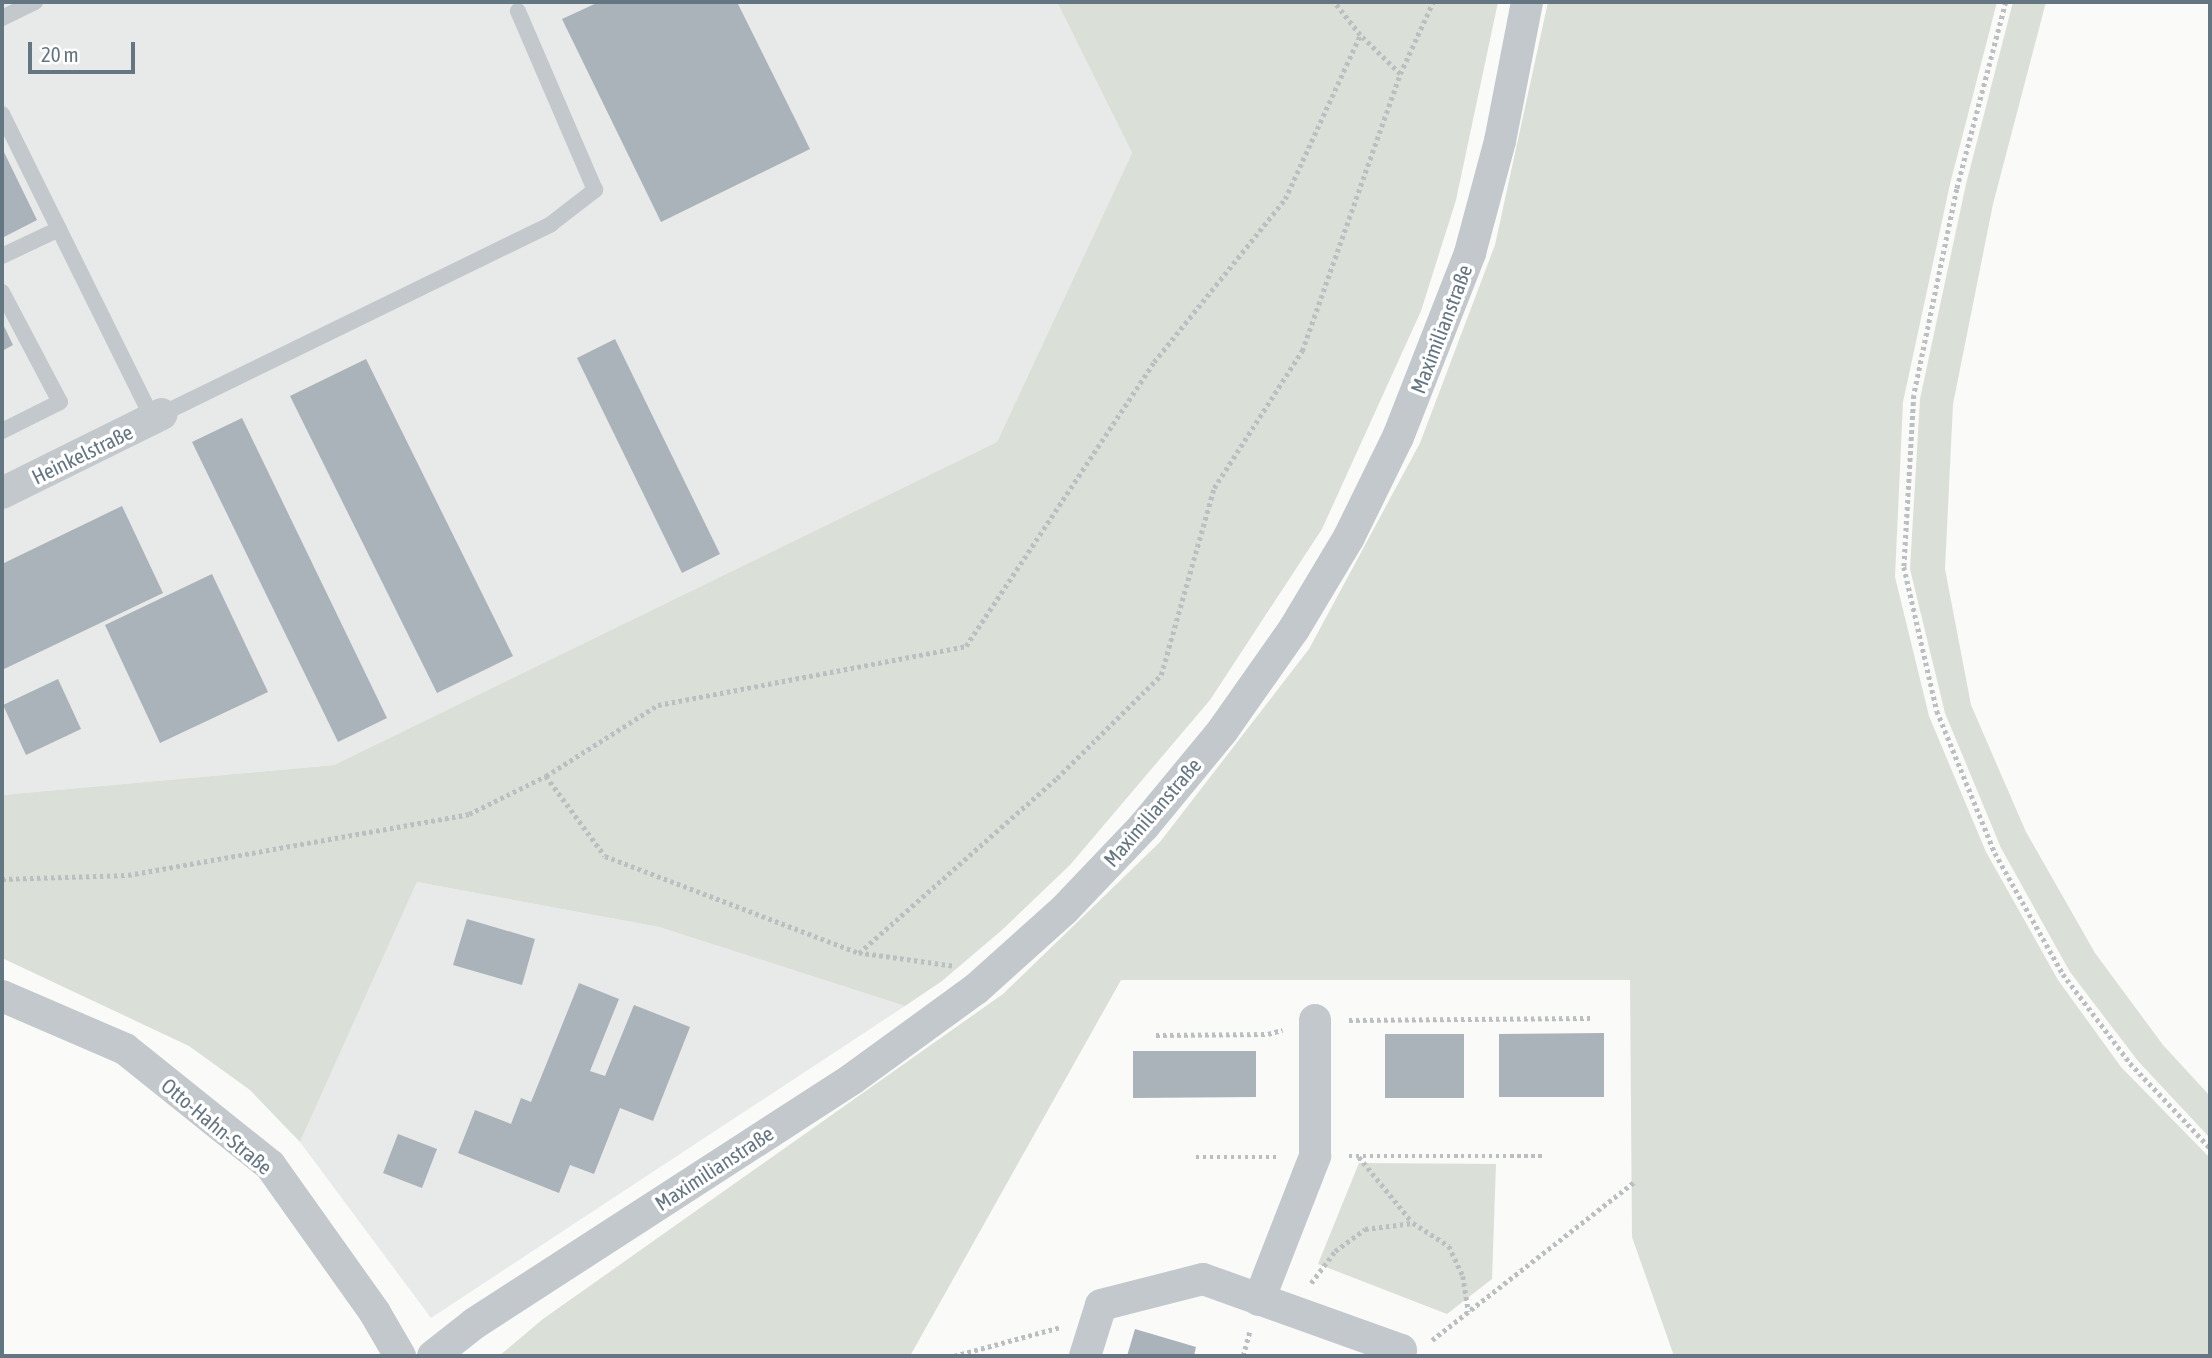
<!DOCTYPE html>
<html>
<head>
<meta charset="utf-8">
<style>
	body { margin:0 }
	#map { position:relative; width:2212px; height:1358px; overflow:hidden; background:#fafaf8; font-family:"Asap Condensed",sans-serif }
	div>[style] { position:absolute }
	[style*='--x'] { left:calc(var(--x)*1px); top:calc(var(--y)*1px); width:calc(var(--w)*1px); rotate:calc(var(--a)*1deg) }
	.built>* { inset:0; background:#e8e9e9 }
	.green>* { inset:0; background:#dadfd7 }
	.building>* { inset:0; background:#aab3b9 }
	.path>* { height:4.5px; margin-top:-2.25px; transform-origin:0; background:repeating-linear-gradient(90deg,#bbbfc2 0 3.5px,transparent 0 7px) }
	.lane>* { height:16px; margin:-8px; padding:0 8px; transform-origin:8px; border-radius:8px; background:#c3c8cc }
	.street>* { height:32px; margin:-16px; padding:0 16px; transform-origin:16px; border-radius:16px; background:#c3c8cc }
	span { translate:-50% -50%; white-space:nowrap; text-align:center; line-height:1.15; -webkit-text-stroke:7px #fff; paint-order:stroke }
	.street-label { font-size:21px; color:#657683 }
	.frame { position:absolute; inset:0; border:4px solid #657683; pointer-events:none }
	.scale { position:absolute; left:28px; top:42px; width:107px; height:32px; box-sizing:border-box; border:4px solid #657683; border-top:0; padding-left:9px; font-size:21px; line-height:24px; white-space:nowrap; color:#657683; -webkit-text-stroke:5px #fff; paint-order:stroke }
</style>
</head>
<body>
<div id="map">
	<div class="built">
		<div style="clip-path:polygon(2px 2px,1057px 2px,1132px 153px,997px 442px,334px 765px,2px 795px)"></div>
		<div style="clip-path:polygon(417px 882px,659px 927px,905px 1006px,431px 1318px,300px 1142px)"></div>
	</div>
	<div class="green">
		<div style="clip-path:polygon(1057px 2px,1498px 2px,1456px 200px,1421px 311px,1322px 529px,1210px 700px,1070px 865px,1002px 930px,942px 981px,905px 1006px,659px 927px,417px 882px,300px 1142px,250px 1090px,189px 1046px,2px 958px,2px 795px,334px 765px,997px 442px,1132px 153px)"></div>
		<div style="clip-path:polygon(1548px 2px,1997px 2px,1950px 184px,1903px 402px,1895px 577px,1929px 716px,1986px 852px,2058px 980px,2121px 1067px,2210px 1158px,2210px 1356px,1674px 1356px,1632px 1237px,1630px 980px,1121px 980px,910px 1356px,499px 1356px,543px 1319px,1003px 994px,1160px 842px,1309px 649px,1420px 443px,1495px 245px)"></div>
		<div style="clip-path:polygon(2013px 2px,2046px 2px,1993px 204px,1953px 404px,1945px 569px,1971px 705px,2026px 832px,2095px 953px,2163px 1045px,2210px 1096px,2210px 1138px,2138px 1061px,2070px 972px,2001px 848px,1945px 713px,1910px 569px,1920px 399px,1966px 184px)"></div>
		<div style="clip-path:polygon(1359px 1163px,1496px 1164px,1492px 1279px,1447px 1314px,1318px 1264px)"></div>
	</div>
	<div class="building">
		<div style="clip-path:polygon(599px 2px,737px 2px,810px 149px,661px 222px,562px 19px)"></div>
		<div style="clip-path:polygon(2px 148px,37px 220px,2px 238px)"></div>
		<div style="clip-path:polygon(2px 322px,13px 345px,2px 351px)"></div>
		<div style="clip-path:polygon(615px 339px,720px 554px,682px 573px,577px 358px)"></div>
		<div style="clip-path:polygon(366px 359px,513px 656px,437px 693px,290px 396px)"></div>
		<div style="clip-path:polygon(242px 418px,387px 718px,338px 742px,192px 442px)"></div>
		<div style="clip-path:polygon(122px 506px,163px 593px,2px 670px,2px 564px)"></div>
		<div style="clip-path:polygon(212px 574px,268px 692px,160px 743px,105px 625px)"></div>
		<div style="clip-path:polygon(58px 679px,81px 729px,26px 755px,3px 705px)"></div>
		<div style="clip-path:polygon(467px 919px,535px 939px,522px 985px,453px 965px)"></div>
		<div style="clip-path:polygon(579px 983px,619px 999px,590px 1071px,605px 1076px,634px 1005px,690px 1027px,653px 1121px,620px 1108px,594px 1174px,570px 1165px,559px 1193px,458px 1153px,475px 1110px,511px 1124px,521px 1098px,531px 1102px)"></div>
		<div style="clip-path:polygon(1604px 1033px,1604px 1097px,1499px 1097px,1499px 1034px)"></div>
		<div style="clip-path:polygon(1385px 1034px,1464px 1034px,1464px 1098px,1385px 1098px)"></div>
		<div style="clip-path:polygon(1133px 1051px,1256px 1051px,1256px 1097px,1133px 1098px)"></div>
		<div style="clip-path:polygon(398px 1134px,437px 1149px,422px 1188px,383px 1173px)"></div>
		<div style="clip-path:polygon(1135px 1329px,1196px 1347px,1194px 1356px,1127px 1356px)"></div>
	</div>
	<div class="path">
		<div style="--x:2006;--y:2;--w:193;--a:104.7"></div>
		<div style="--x:1957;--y:189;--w:210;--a:101.8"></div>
		<div style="--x:1914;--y:395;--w:172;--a:93.3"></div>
		<div style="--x:1904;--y:567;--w:148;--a:77.1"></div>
		<div style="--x:1937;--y:711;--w:153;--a:67.8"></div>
		<div style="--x:1995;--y:853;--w:139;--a:60.7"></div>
		<div style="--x:2063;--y:974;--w:111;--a:53"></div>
		<div style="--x:2130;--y:1063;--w:117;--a:46.7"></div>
		<div style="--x:1400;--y:74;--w:79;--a:-65.4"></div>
		<div style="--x:546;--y:776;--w:99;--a:53.6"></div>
		<div style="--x:605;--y:856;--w:272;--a:20.9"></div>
		<div style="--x:2;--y:879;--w:126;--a:-1.8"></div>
		<div style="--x:128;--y:875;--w:346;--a:-10.1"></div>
		<div style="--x:469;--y:814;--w:86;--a:-26.3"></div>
		<div style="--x:546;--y:776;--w:133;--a:-32.4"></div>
		<div style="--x:658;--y:705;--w:314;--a:-10.8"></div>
		<div style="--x:966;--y:646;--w:341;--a:-56.5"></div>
		<div style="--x:1154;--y:362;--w:209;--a:-51.2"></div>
		<div style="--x:1285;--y:199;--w:180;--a:-65.4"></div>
		<div style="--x:1360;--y:35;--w:42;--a:-128.2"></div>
		<div style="--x:952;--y:966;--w:94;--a:-172"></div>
		<div style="--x:859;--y:953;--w:264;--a:-41.5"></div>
		<div style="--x:1057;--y:778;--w:146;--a:-44.7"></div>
		<div style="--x:1161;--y:675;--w:194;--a:-74.2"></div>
		<div style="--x:1214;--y:488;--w:163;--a:-57.3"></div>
		<div style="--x:1302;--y:351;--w:294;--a:-70.5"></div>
		<div style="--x:1400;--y:74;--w:56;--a:-135.7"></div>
		<div style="--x:1349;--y:1020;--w:241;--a:-0.5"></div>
		<div style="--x:1156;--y:1035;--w:112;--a:-0.5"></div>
		<div style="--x:1268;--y:1034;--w:15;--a:-16"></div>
		<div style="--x:1349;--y:1156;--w:195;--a:0"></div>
		<div style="--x:1196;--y:1157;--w:84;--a:0"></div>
		<div style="--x:1359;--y:1157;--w:84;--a:50.8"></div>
		<div style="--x:1311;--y:1283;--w:40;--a:-53"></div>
		<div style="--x:1335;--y:1251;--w:37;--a:-36"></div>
		<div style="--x:1365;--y:1229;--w:48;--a:-7.1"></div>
		<div style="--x:1413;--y:1223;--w:43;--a:32.6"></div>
		<div style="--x:1449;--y:1246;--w:33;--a:65"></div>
		<div style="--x:1463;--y:1276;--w:36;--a:81"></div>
		<div style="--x:1432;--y:1340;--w:256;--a:-38"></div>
		<div style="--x:954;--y:1356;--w:111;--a:-15.2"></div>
		<div style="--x:1243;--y:1356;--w:27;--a:-75"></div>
	</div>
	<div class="lane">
		<div style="--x:2;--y:18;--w:37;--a:-26"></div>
		<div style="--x:2;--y:114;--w:340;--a:63.7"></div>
		<div style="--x:2;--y:256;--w:63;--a:-25.3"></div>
		<div style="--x:2;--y:292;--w:124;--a:62.2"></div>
		<div style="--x:60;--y:402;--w:65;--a:153.4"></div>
		<div style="--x:162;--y:414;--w:433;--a:-26"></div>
		<div style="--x:551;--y:224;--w:56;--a:-37.7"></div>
		<div style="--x:595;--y:190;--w:195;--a:-113.3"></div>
	</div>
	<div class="street">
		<div style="--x:2;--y:493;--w:178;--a:-26.3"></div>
		<div style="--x:2;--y:996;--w:134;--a:23.3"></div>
		<div style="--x:125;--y:1049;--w:186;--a:38.7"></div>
		<div style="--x:270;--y:1165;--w:181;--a:54.6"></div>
		<div style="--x:375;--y:1313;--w:50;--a:59.8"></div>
		<div style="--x:1259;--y:1300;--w:155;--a:-68.7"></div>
		<div style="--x:1315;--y:1156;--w:136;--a:-90"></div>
		<div style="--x:433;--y:1356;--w:53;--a:-38.2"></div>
		<div style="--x:475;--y:1323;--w:449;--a:-32.9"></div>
		<div style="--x:852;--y:1079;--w:153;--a:-36"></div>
		<div style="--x:976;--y:989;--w:118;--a:-41.9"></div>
		<div style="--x:1064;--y:910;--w:116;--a:-46.4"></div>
		<div style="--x:1144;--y:826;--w:124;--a:-50.5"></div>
		<div style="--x:1223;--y:730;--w:123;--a:-54.9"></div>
		<div style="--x:1294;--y:629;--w:107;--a:-59.1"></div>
		<div style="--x:1349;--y:537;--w:111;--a:-63.9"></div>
		<div style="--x:1398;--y:437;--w:198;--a:-68.6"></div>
		<div style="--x:1470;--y:253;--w:116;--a:-75"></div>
		<div style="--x:1500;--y:141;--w:142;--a:-79"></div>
		<div style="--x:1085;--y:1356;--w:53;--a:-72.6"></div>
		<div style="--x:1101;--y:1305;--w:105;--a:-14.3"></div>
		<div style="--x:1203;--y:1279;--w:210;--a:19.7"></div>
		<div style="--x:1401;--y:1350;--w:6;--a:108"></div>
	</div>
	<div class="street-label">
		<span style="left:1441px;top:329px;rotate:-69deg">Maximilianstraße</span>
		<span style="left:82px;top:454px;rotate:-26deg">Heinkelstraße</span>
		<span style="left:1152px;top:812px;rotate:-49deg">Maximilianstraße</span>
		<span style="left:217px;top:1126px;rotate:40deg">Otto-Hahn-Straße</span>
		<span style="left:714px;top:1168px;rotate:-33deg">Maximilianstraße</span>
	</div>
	<div class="frame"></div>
	<div class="scale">20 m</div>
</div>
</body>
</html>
